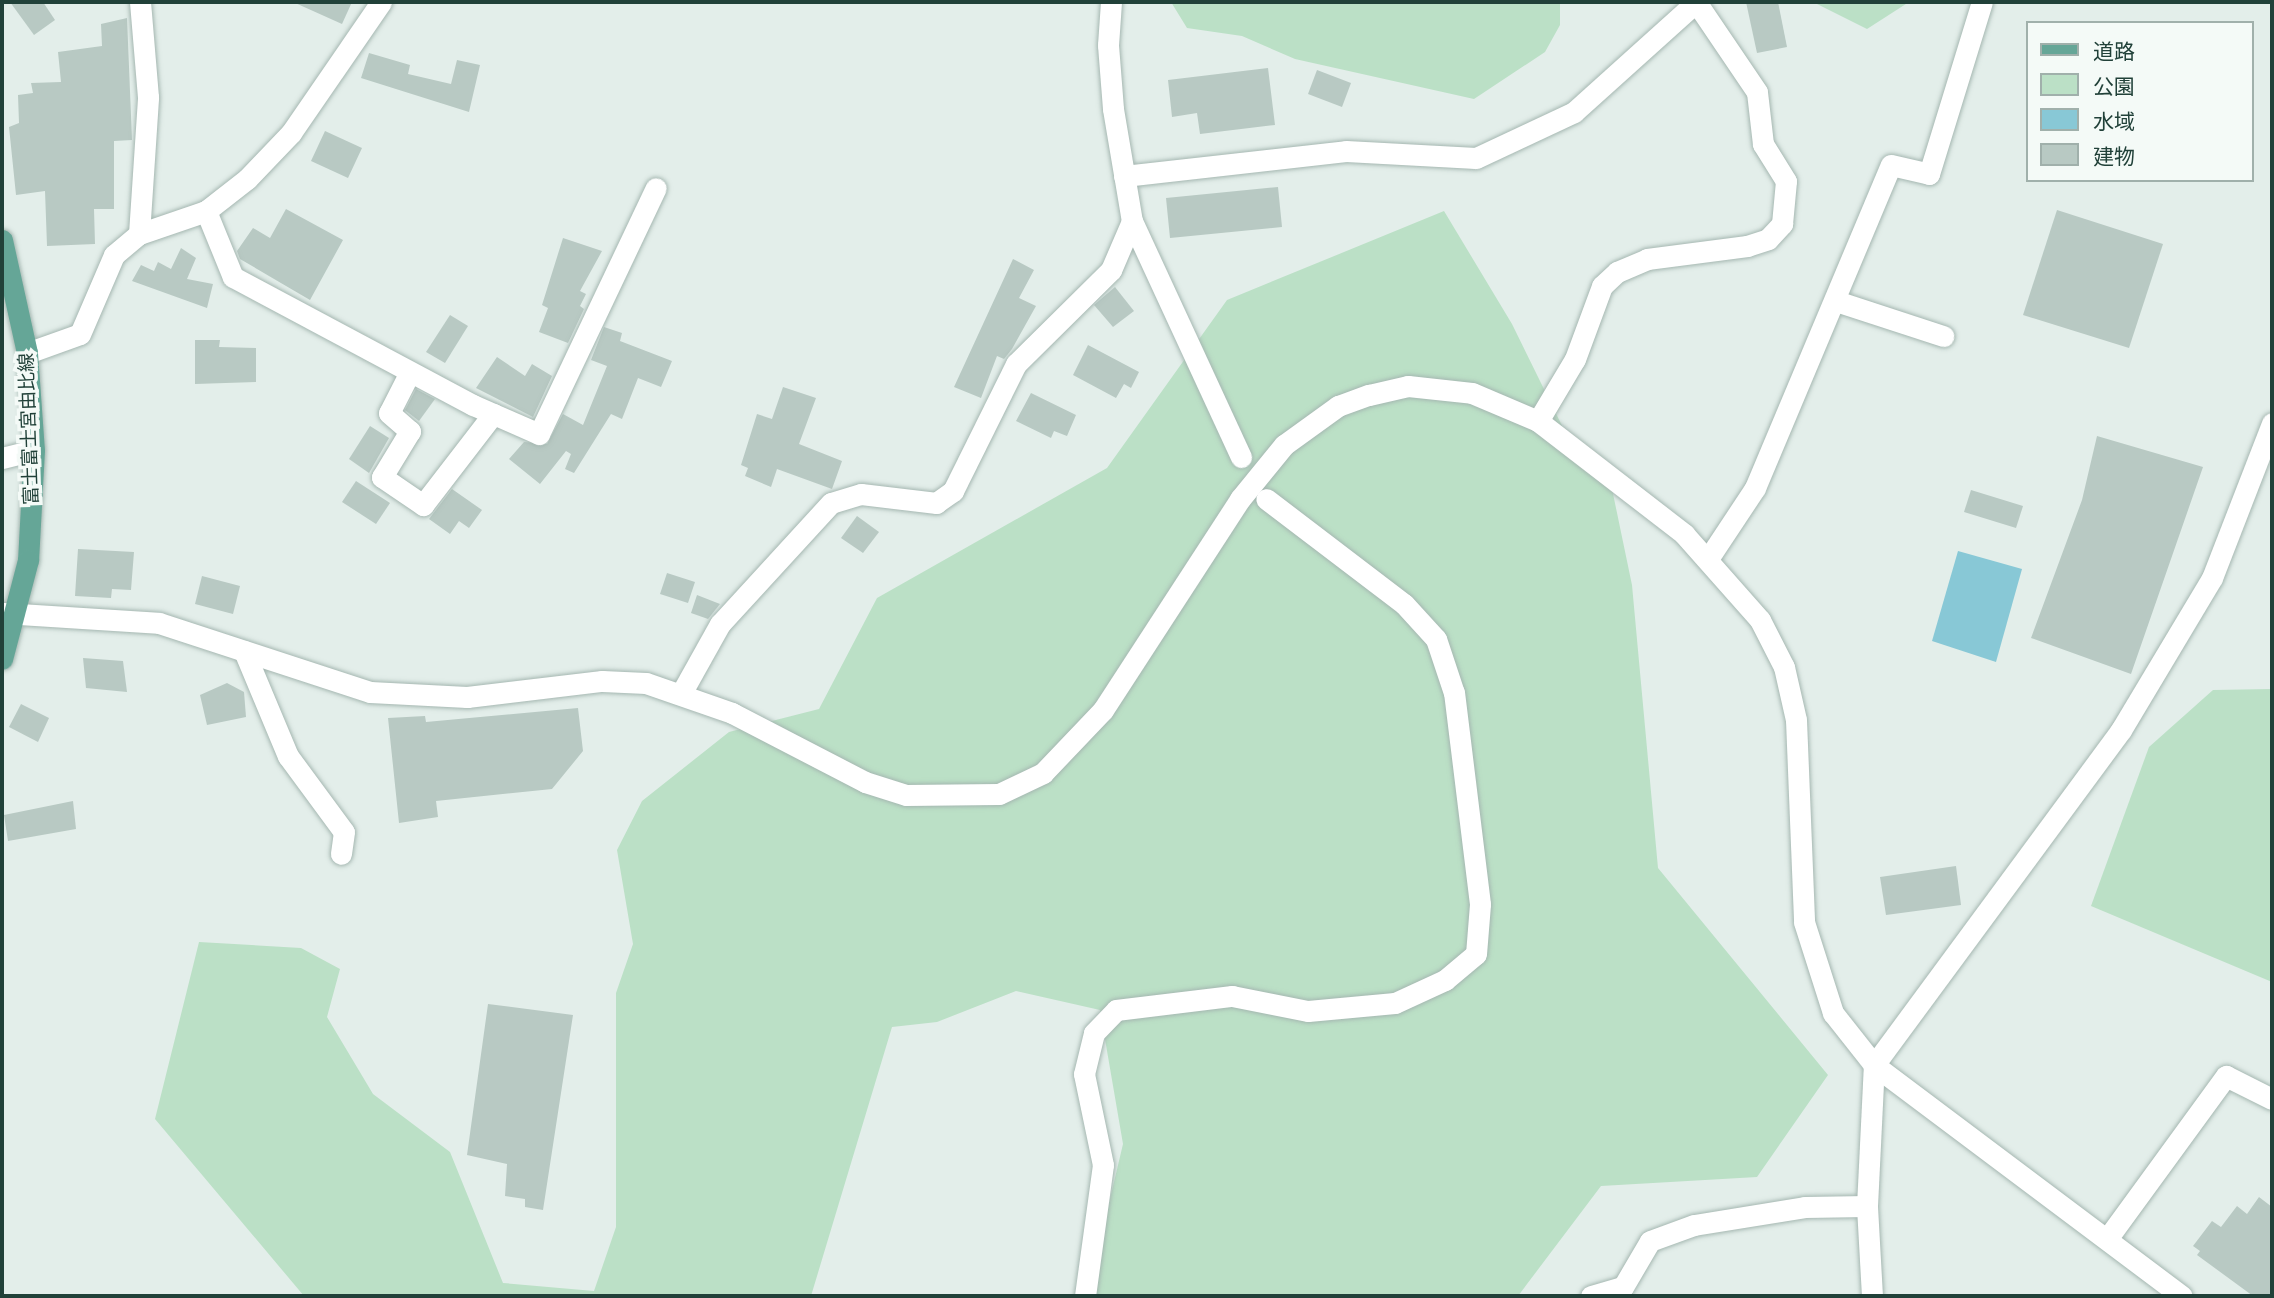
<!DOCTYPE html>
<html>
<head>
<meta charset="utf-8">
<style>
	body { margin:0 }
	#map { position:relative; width:2274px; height:1298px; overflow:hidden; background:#e3eeea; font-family:Quicksand,"Noto Sans JP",sans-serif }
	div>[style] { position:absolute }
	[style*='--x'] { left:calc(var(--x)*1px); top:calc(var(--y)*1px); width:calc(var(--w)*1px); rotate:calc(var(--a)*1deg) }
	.green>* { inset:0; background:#bbe0c6 }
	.water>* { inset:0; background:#88c8d6 }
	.building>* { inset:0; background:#b8c9c3 }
	.roads { filter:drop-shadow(0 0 2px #a5b7b1) drop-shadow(0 0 2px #a5b7b1) }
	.minor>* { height:21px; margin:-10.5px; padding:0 10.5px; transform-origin:10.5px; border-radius:10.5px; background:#fff }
	.major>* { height:21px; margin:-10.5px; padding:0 10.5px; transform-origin:10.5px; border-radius:10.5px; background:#65a697 }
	span { translate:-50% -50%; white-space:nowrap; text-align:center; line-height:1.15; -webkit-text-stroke:7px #f4faf7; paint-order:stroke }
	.street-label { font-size:19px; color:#214139 }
	.frame { position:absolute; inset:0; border:4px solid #214139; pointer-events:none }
	.legend { position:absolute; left:2026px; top:21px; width:228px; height:161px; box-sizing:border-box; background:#f4faf7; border:2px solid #a0b0ab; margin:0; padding:9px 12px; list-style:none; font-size:21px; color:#214139 }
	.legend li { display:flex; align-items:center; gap:14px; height:35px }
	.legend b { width:35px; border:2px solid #a0b0ab }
</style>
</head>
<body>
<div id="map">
	<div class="green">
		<div style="clip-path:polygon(1171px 2px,1560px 2px,1560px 25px,1545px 52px,1474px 99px,1295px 59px,1242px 36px,1187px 28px)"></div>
		<div style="clip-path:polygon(1813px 2px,1909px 2px,1867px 29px)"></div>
		<div style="clip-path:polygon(1444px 211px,1512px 324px,1572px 446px,1611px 484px,1632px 585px,1658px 868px,1828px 1075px,1757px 1177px,1601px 1186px,1518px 1296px,1087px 1296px,1123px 1144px,1100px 1010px,1016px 991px,937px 1022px,892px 1027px,811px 1296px,304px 1296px,155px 1119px,199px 942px,301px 948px,340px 969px,327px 1017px,373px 1094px,450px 1152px,503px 1283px,594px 1291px,616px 1227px,616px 993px,633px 944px,617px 850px,642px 801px,729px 732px,819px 709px,877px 598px,1107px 468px,1227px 300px)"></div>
		<div style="clip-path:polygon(2272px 689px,2272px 982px,2091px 906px,2149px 747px,2213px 690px)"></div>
	</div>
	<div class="water">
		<div style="clip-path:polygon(1958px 551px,2022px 569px,1996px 662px,1932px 641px)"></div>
	</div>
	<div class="building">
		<div style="clip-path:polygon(10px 2px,43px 2px,55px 20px,34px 35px)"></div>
		<div style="clip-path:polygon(293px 2px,352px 2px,342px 24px)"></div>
		<div style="clip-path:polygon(1746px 2px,1778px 2px,1787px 47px,1757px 53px)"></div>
		<div style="clip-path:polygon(127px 18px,132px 140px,114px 141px,114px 209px,94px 209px,95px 244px,47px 246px,45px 191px,16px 195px,9px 127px,19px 123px,18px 95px,33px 93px,31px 83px,61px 82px,58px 52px,102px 46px,101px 24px)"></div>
		<div style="clip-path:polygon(369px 53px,410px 65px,408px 74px,451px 84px,457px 60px,480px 65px,469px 112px,361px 78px)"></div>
		<div style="clip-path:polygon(1268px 68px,1275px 125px,1200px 134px,1197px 113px,1172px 117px,1168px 80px)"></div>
		<div style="clip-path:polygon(1317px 70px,1351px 83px,1342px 107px,1308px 94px)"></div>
		<div style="clip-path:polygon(325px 131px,362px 148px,348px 178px,311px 161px)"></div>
		<div style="clip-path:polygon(1278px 187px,1282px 227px,1170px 238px,1166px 198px)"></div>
		<div style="clip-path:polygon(286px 209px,343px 240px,310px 300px,240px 259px,237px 251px,253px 228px,270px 238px)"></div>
		<div style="clip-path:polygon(2057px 210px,2163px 244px,2129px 348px,2023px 315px)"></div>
		<div style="clip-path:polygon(563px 238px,602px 251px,580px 291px,586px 294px,580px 306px,584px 309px,568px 343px,539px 332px,548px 308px,542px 305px)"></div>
		<div style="clip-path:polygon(181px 248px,196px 258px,187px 279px,213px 284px,207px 308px,132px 281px,141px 265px,154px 271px,158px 262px,171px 269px)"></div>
		<div style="clip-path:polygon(1013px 259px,1034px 270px,1019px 298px,1036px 306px,1012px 349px,1004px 359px,997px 356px,981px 398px,954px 387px)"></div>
		<div style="clip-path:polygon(1115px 287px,1134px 311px,1113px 327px,1094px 305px)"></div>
		<div style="clip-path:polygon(450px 315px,468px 326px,445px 363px,426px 352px)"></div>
		<div style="clip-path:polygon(604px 327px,622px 333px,620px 341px,672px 361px,661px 387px,638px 378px,622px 419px,611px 414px,574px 473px,565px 469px,571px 454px,566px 451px,540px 484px,509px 459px,524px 442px,547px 444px,563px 414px,583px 425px,607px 366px,591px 360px)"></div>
		<div style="clip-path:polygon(195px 340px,220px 340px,219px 347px,256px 348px,256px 382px,195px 384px)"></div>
		<div style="clip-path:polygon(1088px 345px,1139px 372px,1131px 388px,1124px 384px,1116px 398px,1073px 375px)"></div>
		<div style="clip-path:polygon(497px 357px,525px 376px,532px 364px,552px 376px,533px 417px,476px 388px)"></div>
		<div style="clip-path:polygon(783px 387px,816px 398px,799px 444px,842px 461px,832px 489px,777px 469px,771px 487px,745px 476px,748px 468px,741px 465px,757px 414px,772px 419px)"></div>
		<div style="clip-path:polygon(416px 389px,435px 399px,419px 421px,405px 410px)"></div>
		<div style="clip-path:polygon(1031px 393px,1076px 415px,1067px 436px,1054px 431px,1051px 438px,1016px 421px)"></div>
		<div style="clip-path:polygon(370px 426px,389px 438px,369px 473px,349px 459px)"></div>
		<div style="clip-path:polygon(2097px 436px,2203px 467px,2131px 674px,2031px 638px,2082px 500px)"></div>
		<div style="clip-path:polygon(356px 481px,390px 503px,376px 524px,342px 502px)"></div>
		<div style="clip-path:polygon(452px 489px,482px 510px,469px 528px,459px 521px,450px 534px,429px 519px)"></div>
		<div style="clip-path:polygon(1971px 490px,2023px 506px,2016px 528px,1964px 512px)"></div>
		<div style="clip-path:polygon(857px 516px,879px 532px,863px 553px,841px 538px)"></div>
		<div style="clip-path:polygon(78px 549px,134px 552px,131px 590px,112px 589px,111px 598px,75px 596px)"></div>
		<div style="clip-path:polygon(667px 573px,695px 582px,688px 603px,660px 594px)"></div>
		<div style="clip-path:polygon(202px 576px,240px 586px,233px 614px,195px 604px)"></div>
		<div style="clip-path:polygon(697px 595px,720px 604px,708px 619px,691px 613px)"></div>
		<div style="clip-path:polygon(83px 658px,123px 661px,127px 692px,86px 688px)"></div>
		<div style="clip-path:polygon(227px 683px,244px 692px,246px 717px,207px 725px,200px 695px)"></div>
		<div style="clip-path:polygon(21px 704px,49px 718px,38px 742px,9px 727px)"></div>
		<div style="clip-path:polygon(578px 708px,583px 751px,552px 789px,436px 801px,438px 817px,399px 823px,388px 718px,425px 716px,426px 722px)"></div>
		<div style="clip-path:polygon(73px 801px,76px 829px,8px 841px,4px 815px)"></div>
		<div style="clip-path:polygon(1956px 866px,1961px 905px,1886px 915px,1880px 877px)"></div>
		<div style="clip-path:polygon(488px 1004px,573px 1015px,543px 1210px,525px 1207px,525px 1199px,505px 1196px,507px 1164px,467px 1155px)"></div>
		<div style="clip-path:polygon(2259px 1197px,2272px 1207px,2272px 1296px,2253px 1296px,2197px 1255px,2200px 1251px,2193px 1246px,2212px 1221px,2221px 1227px,2237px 1206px,2247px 1214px)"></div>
	</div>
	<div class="roads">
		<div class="minor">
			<div style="--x:1111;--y:2;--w:43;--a:94"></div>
			<div style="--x:1108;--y:45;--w:64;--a:85.5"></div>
			<div style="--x:1113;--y:109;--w:114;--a:80.4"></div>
			<div style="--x:1132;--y:221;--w:260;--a:65.2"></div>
			<div style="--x:1124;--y:176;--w:223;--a:-6.4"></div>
			<div style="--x:1346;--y:151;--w:130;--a:3.1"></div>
			<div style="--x:1476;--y:158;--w:108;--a:-25.1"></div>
			<div style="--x:1574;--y:112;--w:164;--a:-42"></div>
			<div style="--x:206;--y:211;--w:71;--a:67.8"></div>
			<div style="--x:233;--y:277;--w:272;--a:28.1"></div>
			<div style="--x:473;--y:405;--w:72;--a:23.7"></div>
			<div style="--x:539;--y:434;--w:272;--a:-64.6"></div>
			<div style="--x:139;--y:234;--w:137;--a:-86.2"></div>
			<div style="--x:148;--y:97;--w:95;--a:-94.8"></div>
			<div style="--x:1836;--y:301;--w:113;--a:18.1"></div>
			<div style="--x:27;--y:353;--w:56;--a:-19.7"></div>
			<div style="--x:80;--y:334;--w:86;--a:-66.7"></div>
			<div style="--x:114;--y:255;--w:33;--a:-40"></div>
			<div style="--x:139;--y:234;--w:71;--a:-18.9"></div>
			<div style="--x:206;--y:211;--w:52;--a:-38"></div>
			<div style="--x:247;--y:179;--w:64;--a:-46.3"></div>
			<div style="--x:291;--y:133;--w:159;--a:-55.5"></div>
			<div style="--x:410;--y:372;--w:46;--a:117.1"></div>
			<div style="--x:389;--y:413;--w:28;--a:41"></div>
			<div style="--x:410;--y:431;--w:54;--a:121.3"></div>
			<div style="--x:382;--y:477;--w:50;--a:34.3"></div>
			<div style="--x:423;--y:505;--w:115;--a:-52.4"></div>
			<div style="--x:1538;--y:421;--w:72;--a:-59.2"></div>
			<div style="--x:1575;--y:359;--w:78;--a:-69.7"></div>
			<div style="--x:1602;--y:286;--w:21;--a:-43"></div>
			<div style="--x:1617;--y:272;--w:33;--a:-23"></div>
			<div style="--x:1647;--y:259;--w:101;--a:-7.4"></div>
			<div style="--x:1747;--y:246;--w:22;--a:-18"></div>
			<div style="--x:1768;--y:239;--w:21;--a:-47"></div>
			<div style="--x:1782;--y:224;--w:43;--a:-84.7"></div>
			<div style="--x:1786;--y:181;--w:44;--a:-121.9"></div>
			<div style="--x:1763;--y:144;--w:52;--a:-96.6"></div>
			<div style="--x:1757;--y:92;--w:109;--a:-124.1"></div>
			<div style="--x:2;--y:458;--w:33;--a:-14"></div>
			<div style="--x:1708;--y:559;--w:85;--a:-56.5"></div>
			<div style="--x:1755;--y:488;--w:350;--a:-67.2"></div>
			<div style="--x:1891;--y:165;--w:39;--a:13"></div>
			<div style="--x:1929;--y:174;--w:180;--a:-72.9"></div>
			<div style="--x:2;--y:613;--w:157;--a:3.6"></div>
			<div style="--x:159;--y:623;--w:222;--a:18.1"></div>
			<div style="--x:370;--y:692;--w:97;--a:3"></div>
			<div style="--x:467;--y:697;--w:136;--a:-6.8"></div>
			<div style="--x:602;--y:681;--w:44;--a:2.6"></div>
			<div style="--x:646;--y:683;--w:91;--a:19.2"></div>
			<div style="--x:732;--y:713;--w:150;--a:27.4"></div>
			<div style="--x:865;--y:782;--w:43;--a:17.6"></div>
			<div style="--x:906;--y:795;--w:93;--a:-0.6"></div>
			<div style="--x:999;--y:794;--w:49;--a:-25.5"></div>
			<div style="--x:1043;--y:773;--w:87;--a:-46.4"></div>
			<div style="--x:1103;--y:710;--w:252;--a:-57"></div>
			<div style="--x:1240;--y:499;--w:70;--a:-50.8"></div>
			<div style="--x:1284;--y:445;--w:67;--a:-35.8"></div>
			<div style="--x:1338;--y:406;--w:33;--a:-20"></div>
			<div style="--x:1369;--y:395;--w:40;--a:-13"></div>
			<div style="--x:1408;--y:386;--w:64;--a:6.2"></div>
			<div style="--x:1472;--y:393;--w:72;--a:23"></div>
			<div style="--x:1538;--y:421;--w:185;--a:37.7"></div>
			<div style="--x:1684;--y:534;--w:115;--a:48.5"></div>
			<div style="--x:1760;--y:620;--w:53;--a:62.9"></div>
			<div style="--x:1784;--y:667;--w:54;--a:77.2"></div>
			<div style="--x:1796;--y:720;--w:202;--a:87.7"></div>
			<div style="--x:1804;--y:922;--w:96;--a:72.3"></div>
			<div style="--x:1833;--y:1013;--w:66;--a:51.7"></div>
			<div style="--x:1874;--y:1065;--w:385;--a:36.9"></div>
			<div style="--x:244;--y:651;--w:114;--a:67.3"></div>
			<div style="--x:288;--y:756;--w:94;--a:53.6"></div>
			<div style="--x:344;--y:832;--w:22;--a:98"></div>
			<div style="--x:682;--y:692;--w:78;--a:-60.8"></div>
			<div style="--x:720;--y:624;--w:164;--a:-47.5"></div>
			<div style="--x:831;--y:503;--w:31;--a:-17"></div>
			<div style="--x:861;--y:494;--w:76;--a:6.8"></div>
			<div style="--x:936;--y:503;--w:21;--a:-35"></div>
			<div style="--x:953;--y:491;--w:142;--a:-63.6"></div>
			<div style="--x:1016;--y:364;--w:134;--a:-44.7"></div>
			<div style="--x:1111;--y:270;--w:53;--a:-66.8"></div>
			<div style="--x:2107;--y:1239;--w:202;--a:-53.9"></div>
			<div style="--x:2226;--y:1076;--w:51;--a:26.6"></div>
			<div style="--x:1085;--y:1296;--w:132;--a:-82.2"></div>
			<div style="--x:1103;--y:1165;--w:93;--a:-101.8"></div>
			<div style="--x:1084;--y:1074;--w:42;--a:-76.3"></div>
			<div style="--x:1094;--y:1033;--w:32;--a:-46"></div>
			<div style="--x:1116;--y:1010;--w:117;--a:-6.9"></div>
			<div style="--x:1232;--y:996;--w:77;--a:11.2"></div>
			<div style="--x:1308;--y:1011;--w:87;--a:-5.3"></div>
			<div style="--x:1395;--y:1003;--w:55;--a:-24.7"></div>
			<div style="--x:1445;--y:980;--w:40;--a:-40"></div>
			<div style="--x:1476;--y:954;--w:50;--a:-85.4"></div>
			<div style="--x:1480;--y:904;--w:213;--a:-97"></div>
			<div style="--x:1454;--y:693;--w:57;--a:-108.4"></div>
			<div style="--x:1436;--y:639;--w:47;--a:-132.4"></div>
			<div style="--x:1404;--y:604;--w:173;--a:-142.7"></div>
			<div style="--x:1591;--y:1296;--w:33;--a:-16"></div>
			<div style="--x:1623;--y:1287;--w:53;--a:-59.6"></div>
			<div style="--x:1650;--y:1241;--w:47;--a:-20"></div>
			<div style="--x:1694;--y:1225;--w:112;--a:-9.2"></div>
			<div style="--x:1805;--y:1207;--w:62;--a:-0.9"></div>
			<div style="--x:1872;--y:1296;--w:90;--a:-93.2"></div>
			<div style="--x:1867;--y:1206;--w:141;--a:-87.2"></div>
			<div style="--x:1874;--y:1065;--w:416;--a:-53.6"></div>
			<div style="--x:2121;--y:730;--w:177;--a:-59.1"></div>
			<div style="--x:2212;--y:578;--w:166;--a:-68.8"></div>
		</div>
		<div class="major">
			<div style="--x:2;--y:240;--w:116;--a:77.5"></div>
			<div style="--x:27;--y:353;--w:97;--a:85.9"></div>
			<div style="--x:34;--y:450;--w:110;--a:93.1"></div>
			<div style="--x:28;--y:560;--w:102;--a:104.7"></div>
		</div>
	</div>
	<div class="street-label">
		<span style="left:29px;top:429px;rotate:-92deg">富士富士宮由比線</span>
	</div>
	<div class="frame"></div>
	<ul class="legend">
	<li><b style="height:9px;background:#65a697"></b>道路</li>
	<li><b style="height:19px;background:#bbe0c6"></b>公園</li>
	<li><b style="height:19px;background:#88c8d6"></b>水域</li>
	<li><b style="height:19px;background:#b8c9c3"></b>建物</li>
	</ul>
</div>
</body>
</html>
